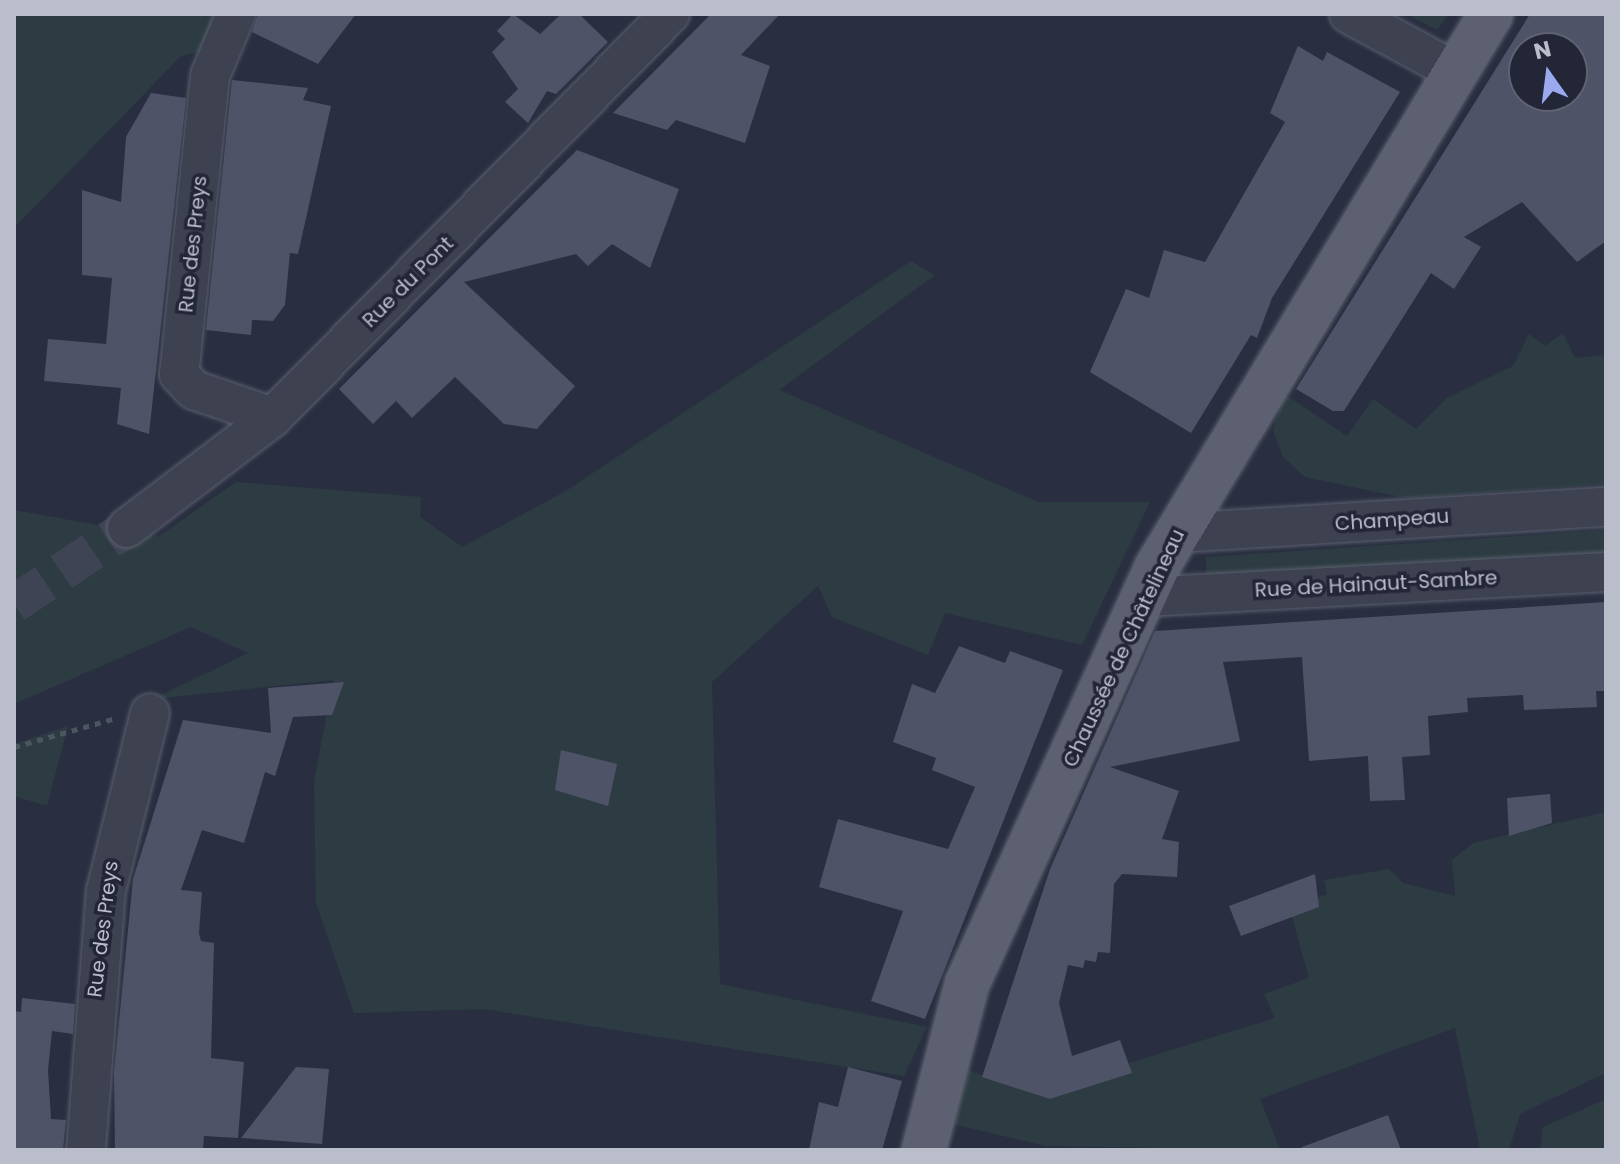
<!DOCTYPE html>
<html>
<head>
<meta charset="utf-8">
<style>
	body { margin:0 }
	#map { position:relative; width:1620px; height:1164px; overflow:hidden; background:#292f40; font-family:Poppins,sans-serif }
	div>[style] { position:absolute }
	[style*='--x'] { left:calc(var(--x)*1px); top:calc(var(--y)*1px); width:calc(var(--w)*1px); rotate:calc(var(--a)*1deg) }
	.green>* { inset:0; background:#2c3c42 }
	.building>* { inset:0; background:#4e5367 }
	.minor-tunnel>* { height:38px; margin-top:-19px; transform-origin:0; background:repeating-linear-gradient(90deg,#3f4455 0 38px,transparent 0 57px) }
	.path>* { height:5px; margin-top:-2.5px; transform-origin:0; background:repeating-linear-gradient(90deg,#4a575e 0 6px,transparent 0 12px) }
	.roads { filter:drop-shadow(0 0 2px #5b5f6e) drop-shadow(0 0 2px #5b5f6e) }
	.minor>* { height:38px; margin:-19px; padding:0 19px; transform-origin:19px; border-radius:19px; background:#3d4150 }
	.major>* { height:44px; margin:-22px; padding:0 22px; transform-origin:22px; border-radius:22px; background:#5c6070 }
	span { translate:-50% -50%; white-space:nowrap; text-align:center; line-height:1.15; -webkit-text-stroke:7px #222636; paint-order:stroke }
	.street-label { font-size:20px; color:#babdca }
	.frame { position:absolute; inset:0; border:16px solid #babdca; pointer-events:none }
	.north { position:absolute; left:1508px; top:32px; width:80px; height:80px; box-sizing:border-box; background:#222636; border:2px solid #5f6271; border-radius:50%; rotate:346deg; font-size:22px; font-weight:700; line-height:32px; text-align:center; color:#babdca }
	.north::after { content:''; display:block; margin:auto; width:28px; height:36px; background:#9baaef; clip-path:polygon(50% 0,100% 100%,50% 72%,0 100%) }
</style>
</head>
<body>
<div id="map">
	<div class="green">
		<div style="clip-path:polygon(14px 14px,220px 14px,209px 50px,181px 56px,14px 228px)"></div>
		<div style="clip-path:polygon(1406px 14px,1449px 14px,1437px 30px)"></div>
		<div style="clip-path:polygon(911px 261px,935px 275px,779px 390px,1038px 502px,1150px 502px,1082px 645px,945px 613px,928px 655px,832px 617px,818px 586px,712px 682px,720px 984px,927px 1027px,904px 1076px,484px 1009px,354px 1013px,316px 903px,314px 782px,333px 680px,153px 699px,248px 653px,191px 627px,14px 704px,14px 510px,159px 536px,236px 482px,421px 497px,420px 517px,462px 547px,566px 491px)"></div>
		<div style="clip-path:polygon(1563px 333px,1575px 358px,1606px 355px,1606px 484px,1405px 498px,1305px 477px,1283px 457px,1273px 430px,1283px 393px,1347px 436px,1373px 399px,1416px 429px,1447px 398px,1513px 366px,1529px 334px,1545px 346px)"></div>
		<div style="clip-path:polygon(1606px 530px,1606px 560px,1206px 580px,1206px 557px)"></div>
		<div style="clip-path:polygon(68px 726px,47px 806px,14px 796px,14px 744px)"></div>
		<div style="clip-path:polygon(1606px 812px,1606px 1073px,1520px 1114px,1509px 1150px,1480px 1150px,1455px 1028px,1260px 1099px,1280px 1150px,1046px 1146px,948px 1123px,961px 1068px,1051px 1099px,1131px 1073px,1129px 1063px,1275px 1018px,1264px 994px,1309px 978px,1290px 910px,1327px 894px,1324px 880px,1389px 869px,1403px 883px,1455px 896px,1452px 860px,1473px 843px)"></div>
		<div style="clip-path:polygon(1606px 1099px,1606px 1150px,1540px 1150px,1543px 1127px)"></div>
	</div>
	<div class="building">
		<div style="clip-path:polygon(258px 14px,356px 14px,318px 64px,252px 32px)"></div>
		<div style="clip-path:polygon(513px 14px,540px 34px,561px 14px,579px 14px,608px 42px,556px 94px,547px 91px,528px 123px,505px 102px,518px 89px,492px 52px,505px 39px,497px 31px)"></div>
		<div style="clip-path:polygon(711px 14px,780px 14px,741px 55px,770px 66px,745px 143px,676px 120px,667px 130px,613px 113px)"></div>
		<div style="clip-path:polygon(evenodd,1530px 14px,1606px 14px,1606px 241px,1577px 262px,1522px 202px,1464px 237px,1481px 247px,1454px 289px,1431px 273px,1344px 411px,1333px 411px,1296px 389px,1530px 14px,1524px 48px,1572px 48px,1572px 96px,1524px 96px,1524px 48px)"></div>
		<div style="clip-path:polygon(1298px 46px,1323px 61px,1327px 52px,1400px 92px,1272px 298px,1257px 338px,1251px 335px,1191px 433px,1090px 372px,1126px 289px,1149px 298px,1164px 250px,1205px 262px,1285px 122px,1270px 113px)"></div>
		<div style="clip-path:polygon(232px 80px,308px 88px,303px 100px,331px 106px,298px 254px,290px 253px,285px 305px,273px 321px,252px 320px,251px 335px,206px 330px)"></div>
		<div style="clip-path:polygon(151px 93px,186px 98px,149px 434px,117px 424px,121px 388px,44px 381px,48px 339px,106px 344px,112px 278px,82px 275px,82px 190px,121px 202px,126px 137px)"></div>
		<div style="clip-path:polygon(577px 150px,679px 189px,650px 268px,612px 244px,588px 266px,576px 254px,464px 282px,575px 386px,537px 429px,504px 424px,455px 377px,412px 418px,396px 401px,373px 424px,339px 389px)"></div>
		<div style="clip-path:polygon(1606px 602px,1606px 691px,1596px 691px,1597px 707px,1524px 710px,1523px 695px,1467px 698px,1468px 712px,1428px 716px,1430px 755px,1402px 757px,1405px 800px,1370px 801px,1368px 756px,1309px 761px,1302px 657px,1223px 662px,1240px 741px,1110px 767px,1179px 791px,1162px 839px,1179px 842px,1177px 877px,1122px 874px,1114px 884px,1110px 953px,1098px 952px,1096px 962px,1085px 960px,1083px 968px,1068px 965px,1059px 1003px,1072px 1056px,1120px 1040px,1132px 1073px,1050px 1099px,982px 1077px,1050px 869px,1155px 631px)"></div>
		<div style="clip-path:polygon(959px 646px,1005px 663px,1010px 651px,1063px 670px,925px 1019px,871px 1001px,903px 911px,819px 887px,838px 819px,948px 849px,975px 787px,932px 770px,936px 758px,893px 742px,912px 684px,935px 693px)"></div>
		<div style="clip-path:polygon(344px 682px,332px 715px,293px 717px,275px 776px,265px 772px,244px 843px,202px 830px,181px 890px,202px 892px,199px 933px,201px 941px,214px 943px,211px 1058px,244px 1062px,238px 1138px,204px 1136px,203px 1150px,115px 1150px,114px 1072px,133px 879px,183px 720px,271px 733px,268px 688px)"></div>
		<div style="clip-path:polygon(561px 750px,617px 764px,608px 806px,555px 790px)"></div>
		<div style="clip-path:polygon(1550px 794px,1552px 823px,1509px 836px,1507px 798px)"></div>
		<div style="clip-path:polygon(1315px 874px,1319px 907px,1241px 936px,1229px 906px)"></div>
		<div style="clip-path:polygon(22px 998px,75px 1004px,73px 1034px,52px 1031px,48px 1070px,51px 1119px,66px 1120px,63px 1150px,14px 1150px,14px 1011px,21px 1012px)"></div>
		<div style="clip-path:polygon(296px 1067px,329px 1069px,322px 1144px,241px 1138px)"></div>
		<div style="clip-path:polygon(848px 1067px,902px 1081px,882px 1150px,809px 1150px,819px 1102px,838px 1107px)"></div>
		<div style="clip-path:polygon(1388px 1115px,1401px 1150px,1302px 1150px,1302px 1147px)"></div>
	</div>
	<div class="minor-tunnel">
		<div style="--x:14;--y:604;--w:136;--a:-33.9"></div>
	</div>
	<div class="path">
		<div style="--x:14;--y:747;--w:103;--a:-15.8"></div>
	</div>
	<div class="roads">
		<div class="minor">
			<div style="--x:236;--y:14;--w:67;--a:112.8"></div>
			<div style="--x:210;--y:76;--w:300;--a:95.9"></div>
			<div style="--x:179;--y:374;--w:22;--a:47"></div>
			<div style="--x:194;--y:390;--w:83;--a:18.9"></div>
			<div style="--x:1349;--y:14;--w:120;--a:28.3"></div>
			<div style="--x:127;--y:528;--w:183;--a:-37.2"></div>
			<div style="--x:273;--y:417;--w:566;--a:-45.43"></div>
			<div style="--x:1177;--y:533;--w:430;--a:-3.5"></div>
			<div style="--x:1145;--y:597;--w:462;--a:-3.1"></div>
			<div style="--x:86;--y:1150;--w:260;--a:-85.6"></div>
			<div style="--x:106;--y:891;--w:183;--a:-76.1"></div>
		</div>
		<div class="major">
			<div style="--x:924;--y:1150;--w:171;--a:-75.5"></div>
			<div style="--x:967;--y:984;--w:458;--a:-65.5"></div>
			<div style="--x:1157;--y:567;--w:646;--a:-58.87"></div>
		</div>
	</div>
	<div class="street-label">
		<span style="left:193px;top:244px;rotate:-84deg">Rue des Preys</span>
		<span style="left:408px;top:282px;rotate:-45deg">Rue du Pont</span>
		<span style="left:1392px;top:520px;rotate:-4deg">Champeau</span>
		<span style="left:1376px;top:584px;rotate:-3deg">Rue de Hainaut-Sambre</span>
		<span style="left:1124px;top:648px;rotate:-65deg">Chaussée de Châtelineau</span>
		<span style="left:103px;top:929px;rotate:-83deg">Rue des Preys</span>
	</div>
	<div class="frame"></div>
	<div class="north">N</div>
</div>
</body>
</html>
